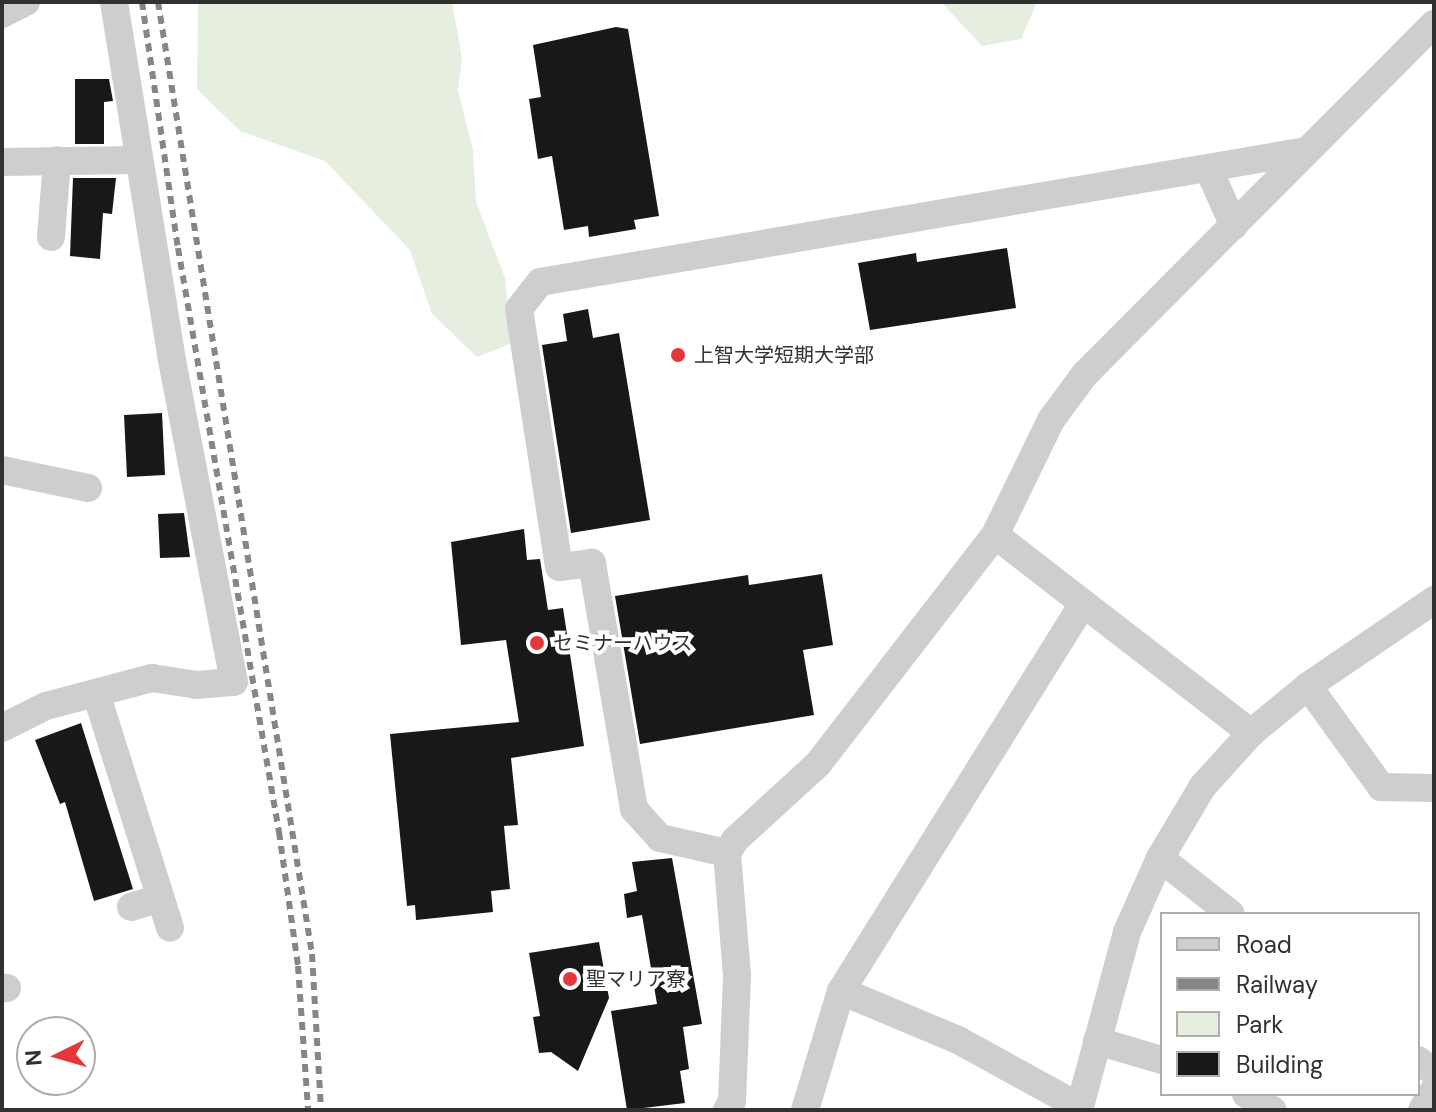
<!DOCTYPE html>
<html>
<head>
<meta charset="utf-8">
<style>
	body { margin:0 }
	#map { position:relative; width:1436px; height:1112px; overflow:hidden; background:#fff; font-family:"DM Sans","Noto Sans JP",sans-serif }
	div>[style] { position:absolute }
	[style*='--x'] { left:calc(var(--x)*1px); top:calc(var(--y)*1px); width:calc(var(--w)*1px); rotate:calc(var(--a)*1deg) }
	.green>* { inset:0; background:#e6eedf }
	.building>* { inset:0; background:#181818 }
	.minor>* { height:28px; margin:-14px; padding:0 14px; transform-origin:14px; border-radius:14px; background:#cecece }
	.rail>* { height:6px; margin-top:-3px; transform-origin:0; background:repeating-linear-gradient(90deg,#868686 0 8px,transparent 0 14px) }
	.dots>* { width:22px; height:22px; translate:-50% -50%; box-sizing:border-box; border:4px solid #fff; border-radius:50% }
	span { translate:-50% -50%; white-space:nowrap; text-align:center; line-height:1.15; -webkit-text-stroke:8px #fff; paint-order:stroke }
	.poi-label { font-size:20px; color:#313131 }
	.left { translate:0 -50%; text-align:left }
	.frame { position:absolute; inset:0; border:4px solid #313131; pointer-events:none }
	.legend { position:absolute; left:1160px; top:912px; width:260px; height:184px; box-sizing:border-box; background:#fff; border:2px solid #adadad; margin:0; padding:10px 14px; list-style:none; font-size:24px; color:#313131 }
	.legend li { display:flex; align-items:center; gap:16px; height:40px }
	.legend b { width:40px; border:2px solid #adadad }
	.north { position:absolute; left:16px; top:1016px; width:80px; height:80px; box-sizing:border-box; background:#fff; border:2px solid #adadad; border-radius:50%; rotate:265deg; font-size:22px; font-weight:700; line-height:32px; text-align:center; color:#313131 }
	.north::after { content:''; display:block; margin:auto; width:28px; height:36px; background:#e53639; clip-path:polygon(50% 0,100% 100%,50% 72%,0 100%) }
</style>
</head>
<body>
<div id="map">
	<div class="green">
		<div style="clip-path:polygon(198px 2px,452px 2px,462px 58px,458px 90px,473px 150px,476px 202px,505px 278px,512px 343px,477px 357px,432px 314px,410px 250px,325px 161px,240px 131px,197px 89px)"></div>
		<div style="clip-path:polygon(941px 2px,1037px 2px,1021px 39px,982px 46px)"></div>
	</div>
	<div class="building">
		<div style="clip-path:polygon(616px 27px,628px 29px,659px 216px,634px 220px,636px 229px,589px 237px,588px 226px,564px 230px,552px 156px,538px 159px,529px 99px,541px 97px,533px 45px)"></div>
		<div style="clip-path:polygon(75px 79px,109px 79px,113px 101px,104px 102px,104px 144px,75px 144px)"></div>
		<div style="clip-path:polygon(73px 178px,116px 178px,112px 214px,103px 213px,100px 259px,70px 256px)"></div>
		<div style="clip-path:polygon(1007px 248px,1016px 308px,870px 330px,858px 263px,916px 253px,917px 262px)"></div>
		<div style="clip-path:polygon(588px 309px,593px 338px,619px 333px,650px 520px,571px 533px,542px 345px,567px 341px,563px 314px)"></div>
		<div style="clip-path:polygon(162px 413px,165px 475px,127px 477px,124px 415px)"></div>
		<div style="clip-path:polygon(184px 513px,190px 557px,160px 558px,158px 514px)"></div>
		<div style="clip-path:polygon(524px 529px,527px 560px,540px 559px,548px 610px,563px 608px,584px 746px,511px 758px,518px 825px,504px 826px,510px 889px,491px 891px,493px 912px,416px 920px,415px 905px,407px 906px,390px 734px,519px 722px,506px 640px,461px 645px,451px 542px)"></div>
		<div style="clip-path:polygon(822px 574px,833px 645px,803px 650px,814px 715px,640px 744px,615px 596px,748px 575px,749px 585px)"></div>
		<div style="clip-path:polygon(81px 723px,133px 889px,94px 901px,65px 802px,60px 804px,35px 740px)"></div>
		<div style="clip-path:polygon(672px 858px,702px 1024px,683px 1027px,689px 1069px,680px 1071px,685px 1103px,627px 1110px,611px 1011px,657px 1004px,642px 915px,627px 918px,624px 894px,637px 891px,632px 862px)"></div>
		<div style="clip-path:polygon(599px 942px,609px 998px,578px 1071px,551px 1052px,539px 1053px,533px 1017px,540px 1016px,529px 953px)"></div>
	</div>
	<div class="minor">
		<div style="--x:2;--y:14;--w:27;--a:-27"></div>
		<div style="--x:2;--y:162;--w:136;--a:-0.8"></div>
		<div style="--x:1209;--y:170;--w:61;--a:65.9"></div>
		<div style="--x:51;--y:237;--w:77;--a:-85.5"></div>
		<div style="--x:2;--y:470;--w:88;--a:11.8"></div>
		<div style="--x:995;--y:535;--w:324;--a:37.7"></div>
		<div style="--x:1308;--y:686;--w:125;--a:54.1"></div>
		<div style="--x:1381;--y:787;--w:53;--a:1.1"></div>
		<div style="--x:96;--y:693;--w:246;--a:72.5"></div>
		<div style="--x:2;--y:728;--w:49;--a:-26.6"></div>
		<div style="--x:46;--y:706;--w:110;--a:-14.8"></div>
		<div style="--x:152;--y:678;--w:46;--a:8.8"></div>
		<div style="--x:197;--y:685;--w:37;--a:-5"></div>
		<div style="--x:234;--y:682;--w:334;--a:-100.9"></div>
		<div style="--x:171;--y:354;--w:357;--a:-99.2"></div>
		<div style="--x:727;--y:853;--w:69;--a:-167.4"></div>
		<div style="--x:660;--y:838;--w:39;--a:-132"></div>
		<div style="--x:634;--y:809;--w:250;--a:-99.7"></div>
		<div style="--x:592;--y:563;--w:33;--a:173"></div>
		<div style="--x:559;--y:567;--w:261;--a:-98.8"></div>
		<div style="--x:519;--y:309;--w:34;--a:-52"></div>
		<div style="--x:540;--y:282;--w:777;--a:-9.7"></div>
		<div style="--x:1160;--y:858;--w:90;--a:38.3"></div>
		<div style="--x:131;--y:907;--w:31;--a:-17"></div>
		<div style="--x:2;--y:988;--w:5;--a:0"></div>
		<div style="--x:841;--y:991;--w:127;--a:22.7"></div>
		<div style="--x:958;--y:1040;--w:139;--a:28.8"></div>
		<div style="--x:1097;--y:1041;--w:68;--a:16.3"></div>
		<div style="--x:1418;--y:1060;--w:20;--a:37"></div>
		<div style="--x:1246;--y:1094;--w:31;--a:31"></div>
		<div style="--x:727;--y:1110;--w:10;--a:-61"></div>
		<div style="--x:732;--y:1101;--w:126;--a:-87.7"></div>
		<div style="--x:737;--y:975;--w:122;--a:-94.7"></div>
		<div style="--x:727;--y:853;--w:15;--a:-58"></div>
		<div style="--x:735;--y:840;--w:113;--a:-42.5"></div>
		<div style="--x:818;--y:764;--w:289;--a:-52.3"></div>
		<div style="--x:995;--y:535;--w:128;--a:-64"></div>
		<div style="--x:1051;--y:420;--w:57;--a:-53.5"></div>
		<div style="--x:1085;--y:374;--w:494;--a:-45.1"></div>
		<div style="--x:805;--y:1110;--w:124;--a:-73.2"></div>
		<div style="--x:841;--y:991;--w:457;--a:-58"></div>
		<div style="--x:1079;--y:1110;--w:184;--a:-74.9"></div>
		<div style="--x:1127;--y:932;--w:81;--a:-66"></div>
		<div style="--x:1160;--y:858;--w:84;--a:-59.2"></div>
		<div style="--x:1203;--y:786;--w:72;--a:-47.8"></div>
		<div style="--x:1251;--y:733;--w:74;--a:-39.5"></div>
		<div style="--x:1308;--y:686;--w:153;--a:-34.3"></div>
		<div style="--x:1422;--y:1110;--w:23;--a:-59"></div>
	</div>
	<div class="rail">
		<div style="--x:142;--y:2;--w:249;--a:81.7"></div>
		<div style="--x:178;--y:248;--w:593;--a:80.19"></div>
		<div style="--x:279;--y:832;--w:135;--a:81.9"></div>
		<div style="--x:298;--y:966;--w:144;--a:86"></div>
		<div style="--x:158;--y:2;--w:964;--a:80.81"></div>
		<div style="--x:312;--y:954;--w:156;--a:86.7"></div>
	</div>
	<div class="dots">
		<div style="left:678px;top:355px;background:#e53639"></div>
		<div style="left:537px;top:643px;background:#e53639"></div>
		<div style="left:570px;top:979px;background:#e53639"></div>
	</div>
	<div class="poi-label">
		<span class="left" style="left:694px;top:355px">上智大学短期大学部</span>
		<span class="left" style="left:553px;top:643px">セミナーハウス</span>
		<span class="left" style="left:586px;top:979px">聖マリア寮</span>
	</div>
	<div class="frame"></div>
	<ul class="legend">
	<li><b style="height:10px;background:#cecece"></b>Road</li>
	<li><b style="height:10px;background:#868686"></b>Railway</li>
	<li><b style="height:22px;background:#e6eedf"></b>Park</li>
	<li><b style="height:22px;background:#181818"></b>Building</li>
	</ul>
	<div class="north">N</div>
</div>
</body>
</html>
